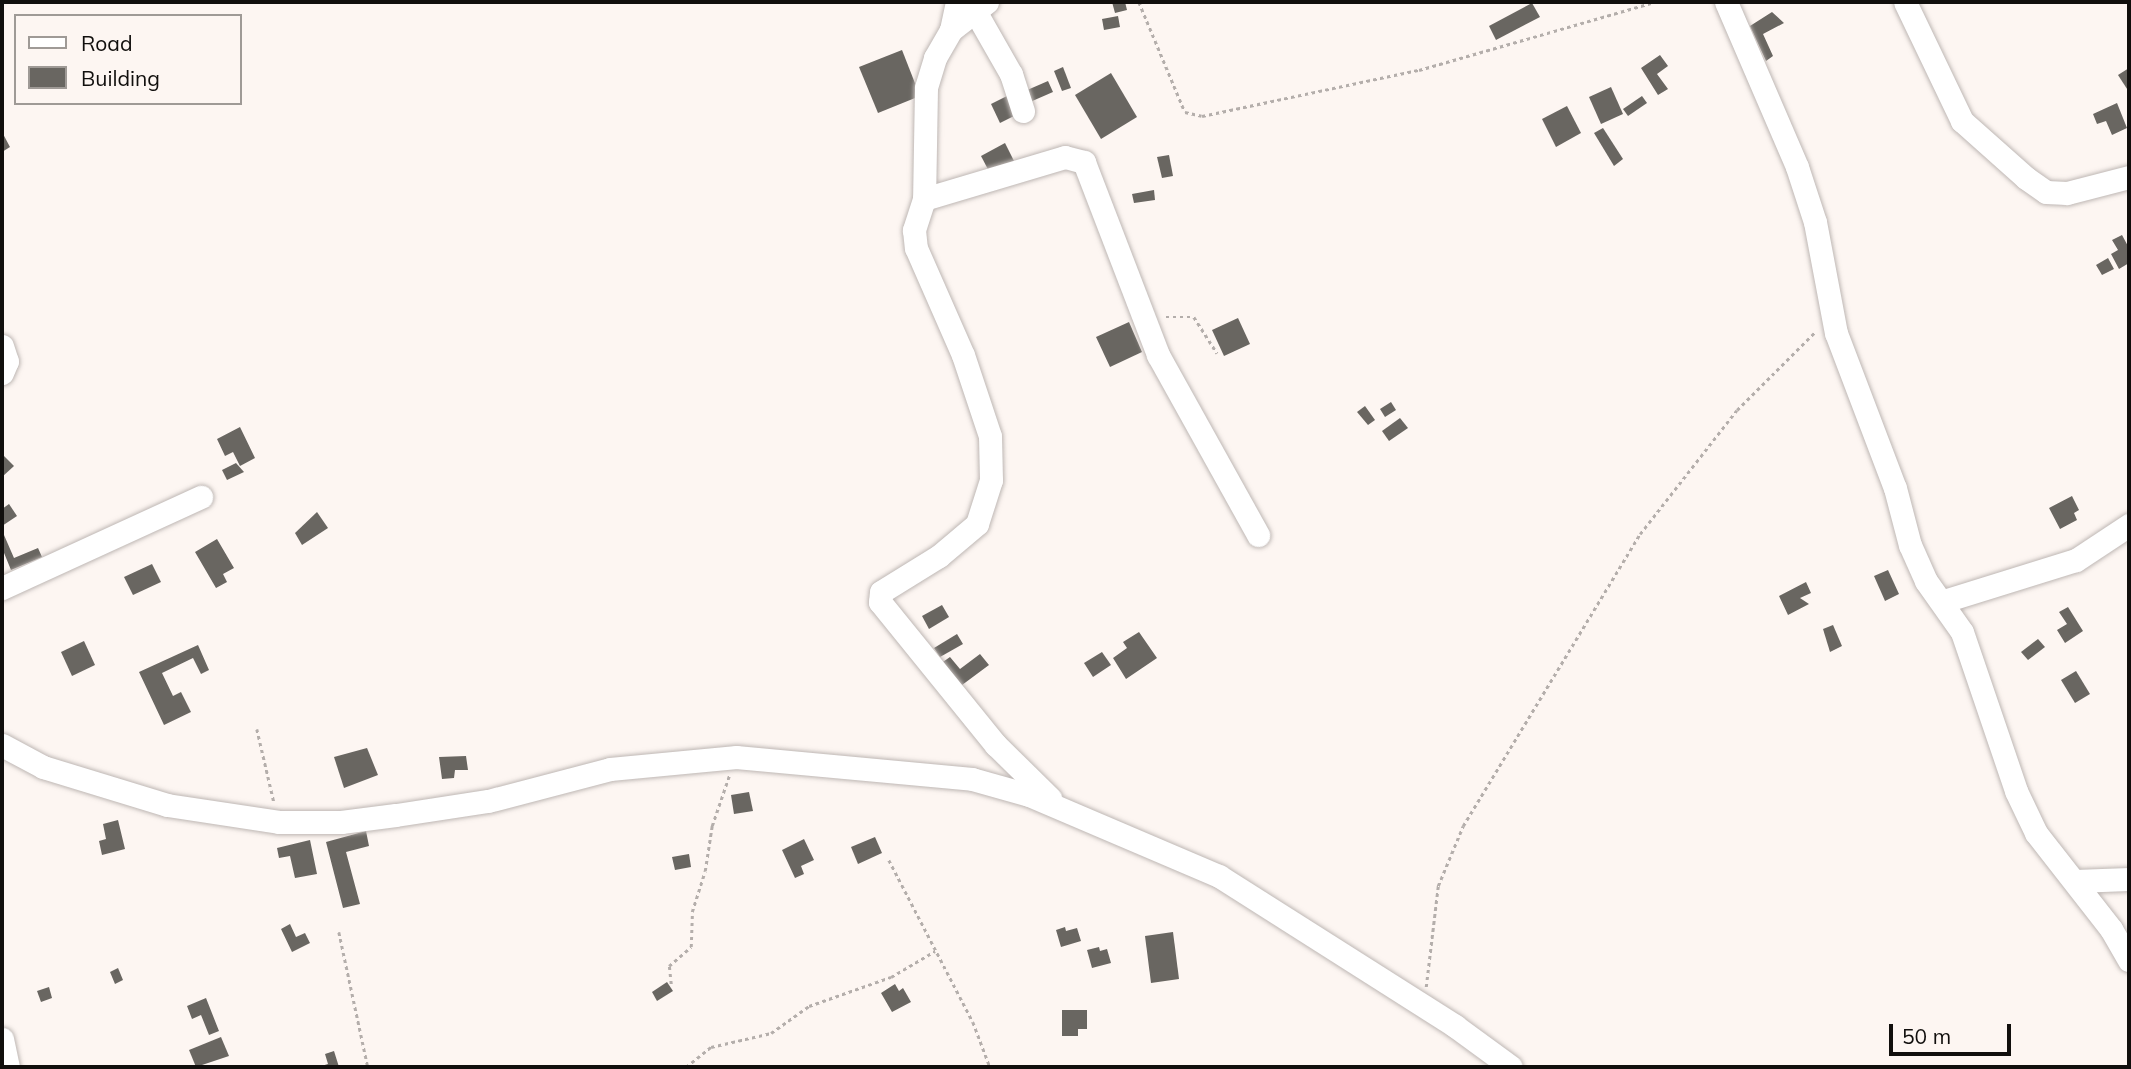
<!DOCTYPE html>
<html>
<head>
<meta charset="utf-8">
<style>
	body { margin:0 }
	#map { position:relative; width:2131px; height:1069px; overflow:hidden; background:#fdf6f2; font-family:Mulish,sans-serif }
	div>[style] { position:absolute }
	[style*='--x'] { left:calc(var(--x)*1px); top:calc(var(--y)*1px); width:calc(var(--w)*1px); rotate:calc(var(--a)*1deg) }
	.building>* { inset:0; background:#696661 }
	.path>* { height:2.5px; margin-top:-1.25px; transform-origin:0; background:repeating-linear-gradient(90deg,#b4aeab 0 3.5px,transparent 0 7px) }
	.roads { filter:drop-shadow(0 0 2px #beb7b4) drop-shadow(0 0 2px #beb7b4) }
	.minor>* { height:23px; margin:-11.5px; padding:0 11.5px; transform-origin:11.5px; border-radius:11.5px; background:#fff }
	span { translate:-50% -50%; white-space:nowrap; text-align:center; line-height:1.15; -webkit-text-stroke:5px #fdf6f2; paint-order:stroke }
	.frame { position:absolute; inset:0; border:4px solid #110f0d; pointer-events:none }
	.legend { position:absolute; left:14px; top:14px; width:228px; height:91px; box-sizing:border-box; background:#fdf6f2; border:2px solid #9f9a96; margin:0; padding:9px 12px; list-style:none; font-size:21px; color:#110f0d }
	.legend li { display:flex; align-items:center; gap:14px; height:35px }
	.legend b { width:35px; border:2px solid #9f9a96 }
	.scale { position:absolute; left:1889px; top:1024px; width:122px; height:32px; box-sizing:border-box; border:4px solid #110f0d; border-top:0; padding-left:9px; font-size:21px; line-height:24px; white-space:nowrap; color:#110f0d; -webkit-text-stroke:5px #fdf6f2; paint-order:stroke }
</style>
</head>
<body>
<div id="map">
	<div class="building">
		<div style="clip-path:polygon(1112px 2px,1125px 2px,1127px 10px,1115px 13px)"></div>
		<div style="clip-path:polygon(1532px 3px,1540px 17px,1496px 40px,1489px 26px)"></div>
		<div style="clip-path:polygon(1772px 12px,1784px 23px,1763px 34px,1773px 56px,1766px 61px,1750px 26px)"></div>
		<div style="clip-path:polygon(1118px 16px,1120px 27px,1104px 30px,1102px 19px)"></div>
		<div style="clip-path:polygon(902px 50px,920px 96px,878px 113px,859px 67px)"></div>
		<div style="clip-path:polygon(1660px 55px,1668px 66px,1657px 74px,1668px 89px,1658px 95px,1641px 68px)"></div>
		<div style="clip-path:polygon(1063px 67px,1071px 88px,1062px 91px,1054px 71px)"></div>
		<div style="clip-path:polygon(2129px 68px,2129px 92px,2118px 75px)"></div>
		<div style="clip-path:polygon(1111px 73px,1137px 117px,1101px 139px,1075px 95px)"></div>
		<div style="clip-path:polygon(1048px 81px,1053px 92px,1030px 102px,1025px 91px)"></div>
		<div style="clip-path:polygon(1611px 87px,1623px 114px,1601px 124px,1589px 97px)"></div>
		<div style="clip-path:polygon(1007px 96px,1016px 115px,1000px 123px,991px 104px)"></div>
		<div style="clip-path:polygon(1642px 96px,1647px 103px,1628px 116px,1623px 109px)"></div>
		<div style="clip-path:polygon(2117px 103px,2127px 128px,2112px 135px,2106px 121px,2097px 124px,2093px 114px)"></div>
		<div style="clip-path:polygon(1567px 106px,1581px 133px,1556px 147px,1542px 119px)"></div>
		<div style="clip-path:polygon(1603px 128px,1623px 159px,1614px 166px,1594px 133px)"></div>
		<div style="clip-path:polygon(2px 132px,10px 147px,2px 152px)"></div>
		<div style="clip-path:polygon(1005px 143px,1016px 165px,992px 177px,981px 156px)"></div>
		<div style="clip-path:polygon(1169px 155px,1173px 176px,1162px 178px,1157px 157px)"></div>
		<div style="clip-path:polygon(1154px 190px,1155px 200px,1134px 203px,1132px 194px)"></div>
		<div style="clip-path:polygon(2122px 235px,2129px 248px,2129px 263px,2119px 269px,2111px 254px,2118px 250px,2112px 240px)"></div>
		<div style="clip-path:polygon(2108px 258px,2114px 269px,2102px 275px,2096px 265px)"></div>
		<div style="clip-path:polygon(1238px 318px,1250px 344px,1224px 356px,1212px 330px)"></div>
		<div style="clip-path:polygon(1129px 322px,1142px 352px,1110px 367px,1096px 337px)"></div>
		<div style="clip-path:polygon(1391px 402px,1396px 410px,1385px 417px,1380px 409px)"></div>
		<div style="clip-path:polygon(1365px 406px,1375px 420px,1368px 425px,1357px 412px)"></div>
		<div style="clip-path:polygon(1400px 418px,1408px 428px,1389px 441px,1382px 431px)"></div>
		<div style="clip-path:polygon(240px 427px,255px 458px,240px 466px,233px 452px,225px 456px,217px 439px)"></div>
		<div style="clip-path:polygon(2px 454px,14px 466px,2px 477px)"></div>
		<div style="clip-path:polygon(236px 463px,244px 472px,227px 480px,222px 470px)"></div>
		<div style="clip-path:polygon(2072px 496px,2079px 510px,2074px 513px,2077px 520px,2060px 529px,2049px 508px)"></div>
		<div style="clip-path:polygon(9px 504px,17px 516px,2px 526px,2px 509px)"></div>
		<div style="clip-path:polygon(317px 512px,328px 528px,302px 545px,295px 533px)"></div>
		<div style="clip-path:polygon(4px 535px,14px 558px,38px 548px,42px 557px,11px 570px,2px 548px)"></div>
		<div style="clip-path:polygon(217px 539px,234px 568px,223px 574px,227px 582px,216px 588px,195px 552px)"></div>
		<div style="clip-path:polygon(152px 564px,161px 582px,133px 595px,124px 577px)"></div>
		<div style="clip-path:polygon(1888px 570px,1899px 594px,1885px 601px,1874px 576px)"></div>
		<div style="clip-path:polygon(1806px 582px,1811px 593px,1800px 598px,1809px 604px,1788px 615px,1779px 596px)"></div>
		<div style="clip-path:polygon(942px 605px,949px 617px,929px 629px,922px 616px)"></div>
		<div style="clip-path:polygon(2068px 607px,2083px 631px,2065px 643px,2057px 630px,2067px 624px,2059px 612px)"></div>
		<div style="clip-path:polygon(1833px 625px,1842px 646px,1830px 652px,1823px 629px)"></div>
		<div style="clip-path:polygon(1139px 632px,1157px 658px,1126px 679px,1113px 658px,1127px 648px,1123px 642px)"></div>
		<div style="clip-path:polygon(957px 634px,963px 644px,940px 657px,934px 648px)"></div>
		<div style="clip-path:polygon(2038px 639px,2045px 647px,2028px 660px,2021px 652px)"></div>
		<div style="clip-path:polygon(84px 641px,95px 665px,72px 676px,61px 652px)"></div>
		<div style="clip-path:polygon(198px 645px,209px 670px,201px 674px,193px 658px,162px 673px,173px 696px,181px 692px,191px 712px,164px 725px,139px 672px)"></div>
		<div style="clip-path:polygon(1102px 652px,1111px 665px,1093px 677px,1084px 663px)"></div>
		<div style="clip-path:polygon(980px 654px,989px 665px,958px 688px,940px 664px,950px 657px,960px 669px)"></div>
		<div style="clip-path:polygon(2076px 671px,2090px 694px,2075px 703px,2061px 680px)"></div>
		<div style="clip-path:polygon(367px 748px,378px 775px,344px 788px,334px 757px)"></div>
		<div style="clip-path:polygon(466px 756px,468px 770px,455px 770px,454px 778px,442px 779px,439px 757px)"></div>
		<div style="clip-path:polygon(749px 792px,753px 811px,734px 814px,731px 795px)"></div>
		<div style="clip-path:polygon(118px 820px,125px 849px,102px 855px,99px 841px,106px 839px,103px 824px)"></div>
		<div style="clip-path:polygon(366px 831px,369px 846px,346px 852px,360px 904px,343px 908px,326px 842px)"></div>
		<div style="clip-path:polygon(875px 837px,882px 853px,858px 864px,851px 847px)"></div>
		<div style="clip-path:polygon(804px 839px,814px 860px,801px 866px,804px 874px,795px 878px,782px 850px)"></div>
		<div style="clip-path:polygon(310px 840px,317px 874px,295px 878px,290px 856px,279px 858px,277px 848px)"></div>
		<div style="clip-path:polygon(689px 854px,691px 867px,675px 870px,672px 857px)"></div>
		<div style="clip-path:polygon(290px 924px,296px 937px,305px 933px,310px 943px,292px 952px,281px 929px)"></div>
		<div style="clip-path:polygon(1065px 927px,1066px 931px,1077px 928px,1081px 941px,1061px 947px,1056px 930px)"></div>
		<div style="clip-path:polygon(1173px 932px,1179px 979px,1151px 983px,1145px 936px)"></div>
		<div style="clip-path:polygon(1099px 947px,1100px 951px,1107px 949px,1111px 963px,1092px 968px,1087px 950px)"></div>
		<div style="clip-path:polygon(118px 968px,123px 980px,115px 984px,110px 972px)"></div>
		<div style="clip-path:polygon(667px 982px,673px 991px,657px 1001px,652px 992px)"></div>
		<div style="clip-path:polygon(895px 984px,899px 991px,903px 988px,911px 1002px,892px 1012px,881px 993px)"></div>
		<div style="clip-path:polygon(49px 987px,52px 998px,41px 1002px,37px 991px)"></div>
		<div style="clip-path:polygon(206px 998px,219px 1031px,209px 1035px,201px 1015px,192px 1019px,187px 1006px)"></div>
		<div style="clip-path:polygon(1062px 1010px,1087px 1010px,1087px 1029px,1078px 1029px,1078px 1036px,1062px 1036px)"></div>
		<div style="clip-path:polygon(221px 1037px,229px 1056px,196px 1067px,189px 1050px)"></div>
		<div style="clip-path:polygon(334px 1051px,339px 1067px,318px 1067px,328px 1064px,325px 1054px)"></div>
	</div>
	<div class="path">
		<div style="--x:1139;--y:2;--w:119;--a:67.3"></div>
		<div style="--x:1185;--y:112;--w:17;--a:13"></div>
		<div style="--x:1202;--y:116;--w:222;--a:-12"></div>
		<div style="--x:1419;--y:70;--w:245;--a:-16.1"></div>
		<div style="--x:1166;--y:317;--w:28;--a:0"></div>
		<div style="--x:1194;--y:317;--w:43;--a:57.4"></div>
		<div style="--x:257;--y:729;--w:75;--a:76.9"></div>
		<div style="--x:889;--y:860;--w:182;--a:62.6"></div>
		<div style="--x:973;--y:1022;--w:48;--a:69.3"></div>
		<div style="--x:339;--y:932;--w:138;--a:77.9"></div>
		<div style="--x:671;--y:984;--w:18;--a:-96"></div>
		<div style="--x:669;--y:966;--w:29;--a:-41"></div>
		<div style="--x:691;--y:947;--w:35;--a:-88"></div>
		<div style="--x:692;--y:912;--w:43;--a:-72.4"></div>
		<div style="--x:705;--y:871;--w:46;--a:-81.2"></div>
		<div style="--x:712;--y:826;--w:53;--a:-71.2"></div>
		<div style="--x:1426;--y:987;--w:102;--a:-83.2"></div>
		<div style="--x:1438;--y:886;--w:65;--a:-67.4"></div>
		<div style="--x:1463;--y:826;--w:341;--a:-58.8"></div>
		<div style="--x:1640;--y:534;--w:157;--a:-52"></div>
		<div style="--x:1737;--y:410;--w:112;--a:-45"></div>
		<div style="--x:686;--y:1067;--w:32;--a:-39"></div>
		<div style="--x:711;--y:1047;--w:62;--a:-13.1"></div>
		<div style="--x:771;--y:1033;--w:47;--a:-35.4"></div>
		<div style="--x:809;--y:1006;--w:87;--a:-19.5"></div>
		<div style="--x:891;--y:977;--w:51;--a:-30.6"></div>
	</div>
	<div class="roads">
		<div class="minor">
			<div style="--x:987;--y:2;--w:46;--a:142.1"></div>
			<div style="--x:951;--y:30;--w:32;--a:120"></div>
			<div style="--x:935;--y:58;--w:31;--a:107"></div>
			<div style="--x:926;--y:88;--w:111;--a:91"></div>
			<div style="--x:924;--y:199;--w:33;--a:108"></div>
			<div style="--x:914;--y:230;--w:18;--a:84"></div>
			<div style="--x:916;--y:248;--w:117;--a:66.3"></div>
			<div style="--x:963;--y:355;--w:85;--a:71.6"></div>
			<div style="--x:990;--y:436;--w:44;--a:88.7"></div>
			<div style="--x:991;--y:480;--w:46;--a:107.7"></div>
			<div style="--x:977;--y:524;--w:50;--a:139.9"></div>
			<div style="--x:939;--y:556;--w:68;--a:148.2"></div>
			<div style="--x:881;--y:592;--w:10;--a:96"></div>
			<div style="--x:880;--y:602;--w:184;--a:51"></div>
			<div style="--x:996;--y:745;--w:76;--a:44.5"></div>
			<div style="--x:1726;--y:2;--w:180;--a:66.7"></div>
			<div style="--x:1797;--y:167;--w:58;--a:71.9"></div>
			<div style="--x:1815;--y:222;--w:113;--a:79.3"></div>
			<div style="--x:1836;--y:333;--w:166;--a:69.2"></div>
			<div style="--x:1895;--y:488;--w:59;--a:75.3"></div>
			<div style="--x:1910;--y:545;--w:39;--a:66"></div>
			<div style="--x:1926;--y:581;--w:62;--a:54.8"></div>
			<div style="--x:1962;--y:632;--w:168;--a:71.2"></div>
			<div style="--x:2016;--y:791;--w:47;--a:64.5"></div>
			<div style="--x:2036;--y:833;--w:122;--a:52"></div>
			<div style="--x:2111;--y:929;--w:36;--a:60"></div>
			<div style="--x:1905;--y:2;--w:132;--a:64.4"></div>
			<div style="--x:1962;--y:121;--w:86;--a:41.7"></div>
			<div style="--x:2026;--y:178;--w:24;--a:35"></div>
			<div style="--x:2046;--y:192;--w:21;--a:3"></div>
			<div style="--x:2067;--y:193;--w:64;--a:-14.5"></div>
			<div style="--x:975;--y:11;--w:73;--a:60.3"></div>
			<div style="--x:1011;--y:74;--w:39;--a:72"></div>
			<div style="--x:951;--y:30;--w:29;--a:-78"></div>
			<div style="--x:924;--y:199;--w:147;--a:-16.6"></div>
			<div style="--x:1065;--y:157;--w:20;--a:15"></div>
			<div style="--x:1084;--y:162;--w:207;--a:69"></div>
			<div style="--x:1158;--y:355;--w:206;--a:60.9"></div>
			<div style="--x:2;--y:346;--w:16;--a:72"></div>
			<div style="--x:7;--y:361;--w:13;--a:113"></div>
			<div style="--x:2;--y:588;--w:219;--a:-24.6"></div>
			<div style="--x:1944;--y:601;--w:138;--a:-17.3"></div>
			<div style="--x:2076;--y:560;--w:64;--a:-33.4"></div>
			<div style="--x:2;--y:745;--w:47;--a:28.2"></div>
			<div style="--x:43;--y:767;--w:130;--a:17"></div>
			<div style="--x:167;--y:805;--w:113;--a:8.6"></div>
			<div style="--x:279;--y:822;--w:62;--a:0"></div>
			<div style="--x:341;--y:822;--w:55;--a:-7.3"></div>
			<div style="--x:396;--y:815;--w:93;--a:-8.7"></div>
			<div style="--x:488;--y:801;--w:126;--a:-14.7"></div>
			<div style="--x:610;--y:769;--w:127;--a:-5.4"></div>
			<div style="--x:736;--y:757;--w:237;--a:5.3"></div>
			<div style="--x:972;--y:779;--w:59;--a:15.7"></div>
			<div style="--x:1029;--y:795;--w:207;--a:23.1"></div>
			<div style="--x:1219;--y:876;--w:280;--a:32.4"></div>
			<div style="--x:1455;--y:1026;--w:69;--a:36.2"></div>
			<div style="--x:2075;--y:881;--w:54;--a:-2.1"></div>
			<div style="--x:2;--y:1039;--w:29;--a:78"></div>
		</div>
	</div>
	<div class="frame"></div>
	<ul class="legend">
	<li><b style="height:9px;background:#fff"></b>Road</li>
	<li><b style="height:19px;background:#696661"></b>Building</li>
	</ul>
	<div class="scale">50 m</div>
</div>
</body>
</html>
